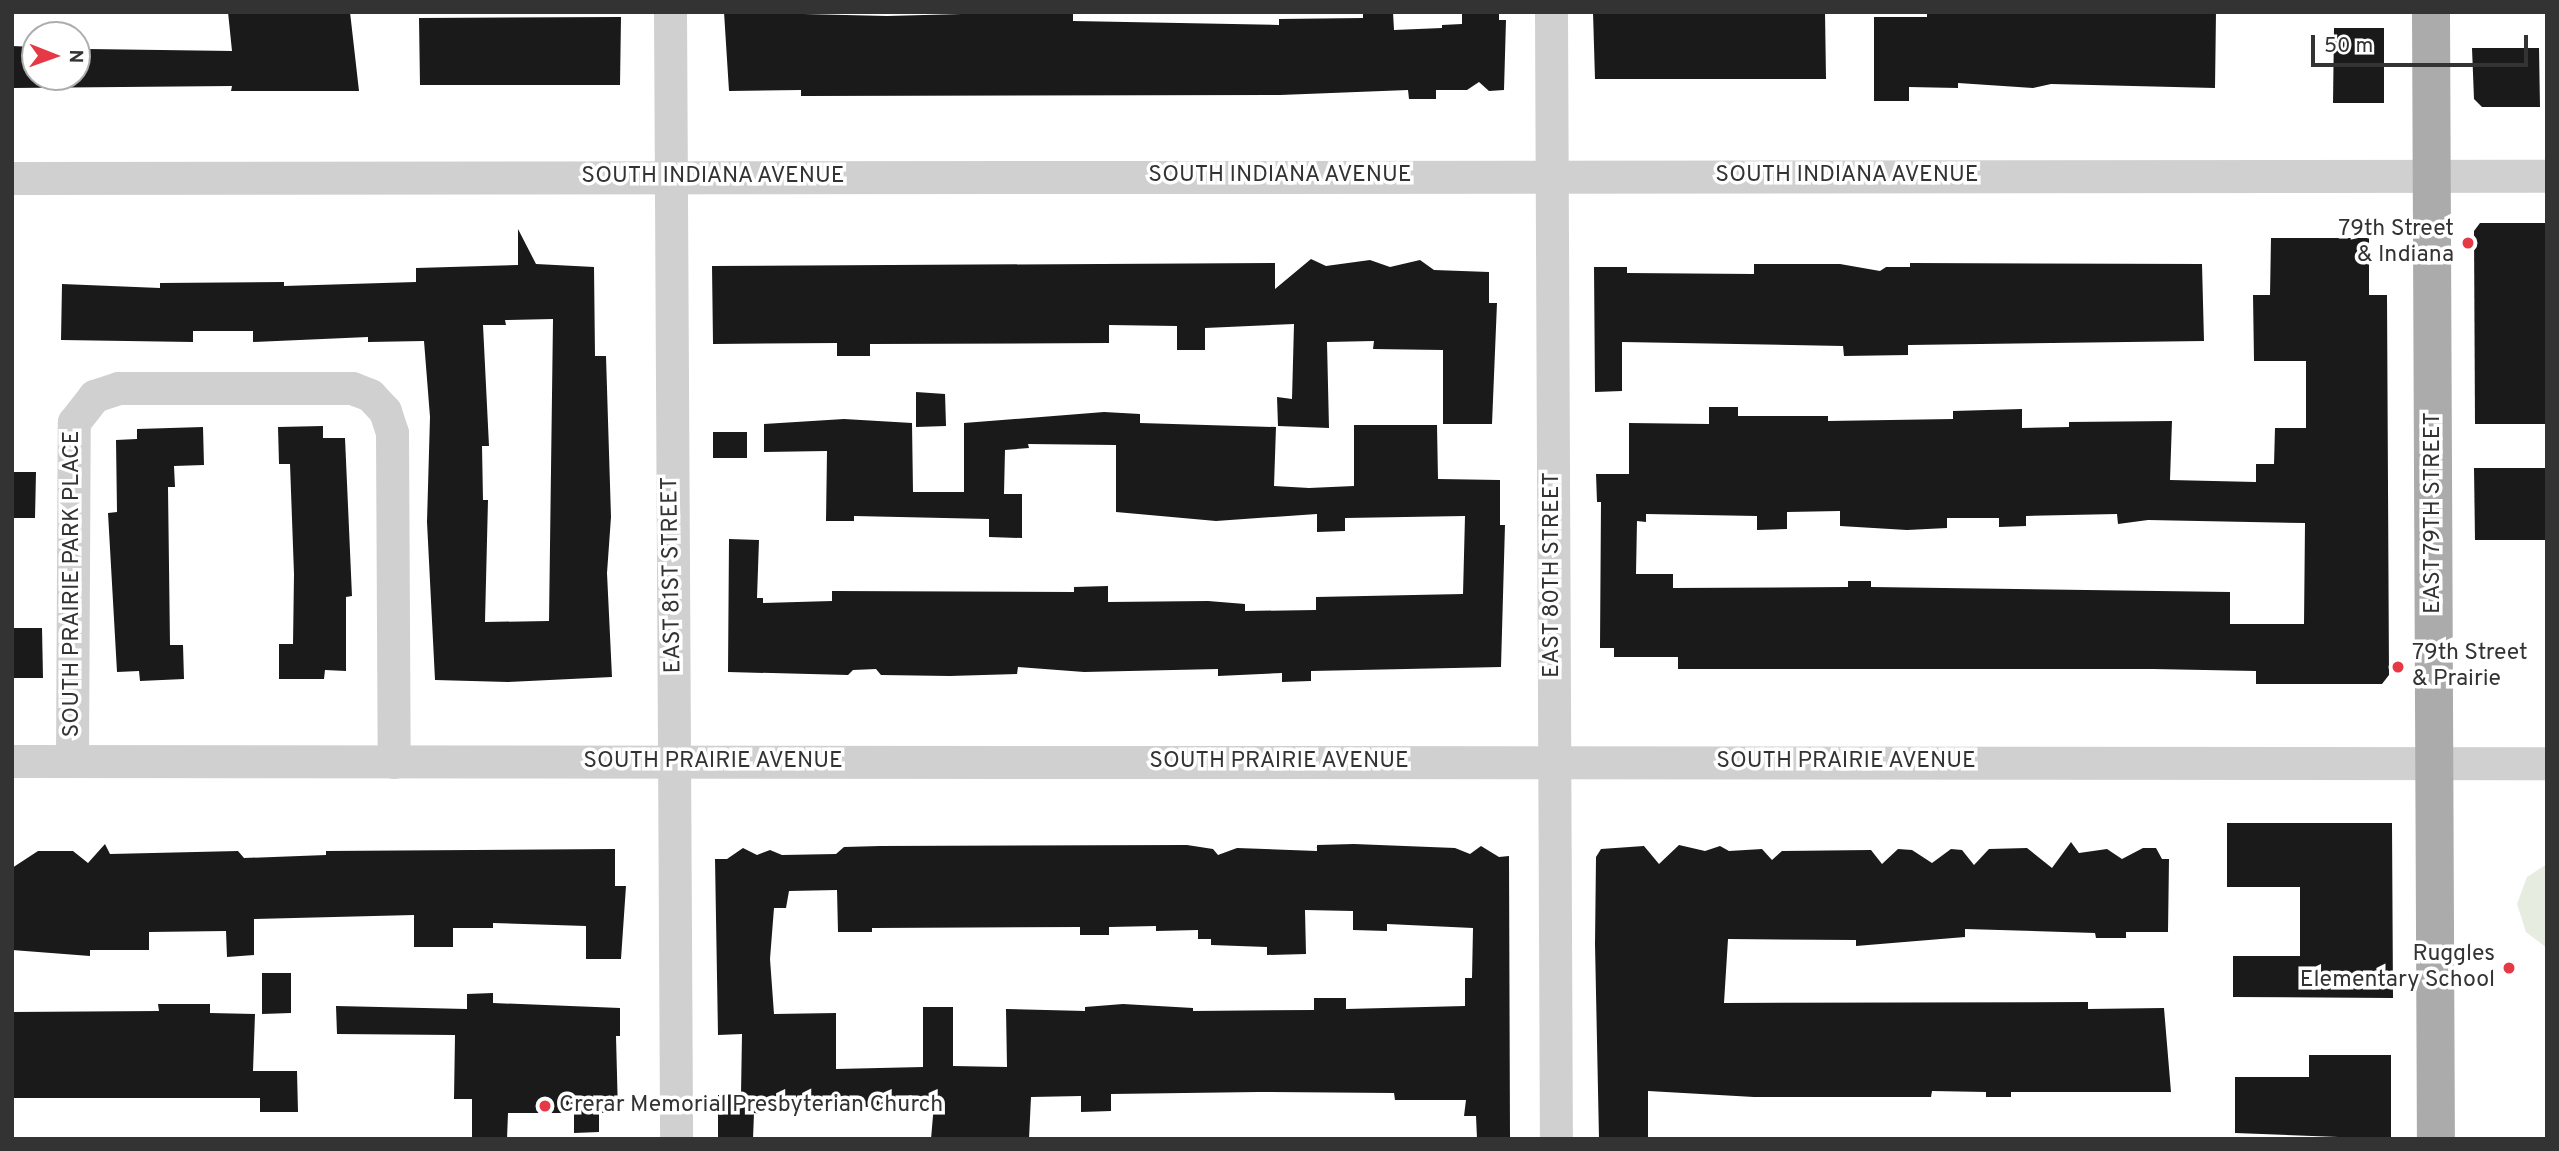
<!DOCTYPE html>
<html>
<head>
<meta charset="utf-8">
<style>
	body { margin:0 }
	#map { position:relative; width:2559px; height:1151px; overflow:hidden; background:#fff; font-family:Overpass,sans-serif }
	div>[style] { position:absolute }
	[style*='--x'] { left:calc(var(--x)*1px); top:calc(var(--y)*1px); width:calc(var(--w)*1px); rotate:calc(var(--a)*1deg) }
	.green>* { inset:0; background:#e6ecdf }
	.building>* { inset:0; background:#1a1a1a }
	.minor>* { height:33px; margin:-16.5px; padding:0 16.5px; transform-origin:16.5px; border-radius:16.5px; background:#d0d0d0 }
	.major>* { height:38px; margin:-19px; padding:0 19px; transform-origin:19px; border-radius:19px; background:#ababab }
	.dots>* { width:19px; height:19px; translate:-50% -50%; box-sizing:border-box; border:4px solid #fff; border-radius:50% }
	span { translate:-50% -50%; white-space:nowrap; text-align:center; line-height:1.15; -webkit-text-stroke:7px #fff; paint-order:stroke }
	.street-label { font-size:23px; color:#333 }
	.poi-label { font-size:23px; color:#333 }
	.right { translate:-100% -50%; text-align:right }
	.left { translate:0 -50%; text-align:left }
	.frame { position:absolute; inset:0; border:14px solid #333; pointer-events:none }
	.north { position:absolute; left:21px; top:21px; width:70px; height:70px; box-sizing:border-box; background:#fff; border:2px solid #adadad; border-radius:50%; rotate:91deg; font-size:19px; font-weight:700; line-height:28px; text-align:center; color:#333 }
	.north::after { content:''; display:block; margin:auto; width:24px; height:32px; background:#e63946; clip-path:polygon(50% 0,100% 100%,50% 72%,0 100%) }
	.scale { position:absolute; left:2311px; top:35px; width:217px; height:32px; box-sizing:border-box; border:4px solid #333; border-top:0; padding-left:9px; font-size:21px; line-height:24px; white-space:nowrap; color:#333; -webkit-text-stroke:5px #fff; paint-order:stroke }
</style>
</head>
<body>
<div id="map">
	<div class="green">
		<div style="clip-path:polygon(2547px 864px,2547px 948px,2526px 932px,2517px 904px,2527px 877px)"></div>
	</div>
	<div class="building">
		<div style="clip-path:polygon(228px 12px,350px 12px,359px 91px,231px 91px,232px 86px,12px 88px,12px 46px,35px 47px,35px 77px,77px 77px,77px 57px,88px 56px,88px 49px,232px 51px)"></div>
		<div style="clip-path:polygon(724px 12px,887px 16px,1033px 12px,1073px 13px,1073px 21px,1279px 25px,1279px 19px,1363px 18px,1363px 12px,1393px 12px,1394px 30px,1442px 28px,1442px 25px,1462px 24px,1462px 12px,1499px 12px,1499px 20px,1506px 20px,1504px 90px,1489px 91px,1479px 82px,1467px 90px,1436px 90px,1436px 99px,1409px 99px,1408px 90px,1280px 95px,801px 96px,801px 90px,729px 91px)"></div>
		<div style="clip-path:polygon(1593px 12px,1825px 12px,1826px 79px,1595px 79px)"></div>
		<div style="clip-path:polygon(1927px 12px,2216px 12px,2215px 88px,2051px 84px,2033px 88px,1958px 83px,1958px 88px,1909px 87px,1909px 101px,1874px 101px,1874px 17px,1927px 17px)"></div>
		<div style="clip-path:polygon(621px 17px,620px 85px,420px 85px,419px 18px)"></div>
		<div style="clip-path:polygon(2334px 28px,2384px 28px,2384px 103px,2333px 103px)"></div>
		<div style="clip-path:polygon(2472px 48px,2539px 48px,2540px 107px,2482px 107px,2474px 99px)"></div>
		<div style="clip-path:polygon(2480px 223px,2547px 223px,2547px 424px,2475px 424px,2474px 231px)"></div>
		<div style="clip-path:polygon(evenodd,518px 229px,536px 264px,594px 267px,595px 356px,606px 356px,611px 517px,607px 573px,612px 677px,508px 682px,435px 680px,427px 522px,430px 417px,424px 341px,368px 342px,368px 337px,253px 342px,253px 331px,193px 331px,193px 342px,61px 340px,62px 284px,160px 288px,160px 283px,284px 282px,284px 286px,416px 282px,416px 268px,518px 265px,518px 229px,553px 319px,549px 621px,485px 622px,488px 500px,483px 500px,482px 446px,489px 446px,483px 325px,506px 325px,505px 320px,553px 319px)"></div>
		<div style="clip-path:polygon(evenodd,2271px 238px,2369px 238px,2369px 295px,2387px 295px,2389px 675px,2382px 684px,2256px 684px,2256px 671px,2153px 669px,1678px 669px,1678px 657px,1614px 657px,1614px 648px,1600px 648px,1601px 502px,1597px 502px,1596px 474px,1629px 474px,1629px 423px,1709px 424px,1709px 407px,1738px 407px,1738px 416px,1828px 416px,1828px 421px,1953px 419px,1953px 411px,2022px 409px,2022px 428px,2069px 427px,2069px 422px,2172px 421px,2170px 480px,2256px 482px,2256px 464px,2274px 464px,2275px 428px,2306px 428px,2306px 361px,2254px 361px,2253px 295px,2270px 295px,2271px 238px,1840px 511px,1840px 526px,1907px 530px,1947px 528px,1947px 518px,1999px 518px,1999px 527px,2026px 526px,2026px 516px,2117px 514px,2118px 524px,2148px 520px,2305px 523px,2304px 624px,2230px 624px,2230px 592px,1871px 587px,1871px 581px,1848px 581px,1848px 587px,1673px 588px,1673px 574px,1636px 574px,1637px 521px,1646px 522px,1646px 514px,1757px 516px,1757px 530px,1787px 529px,1787px 512px,1840px 511px)"></div>
		<div style="clip-path:polygon(1311px 259px,1326px 266px,1370px 260px,1390px 267px,1420px 260px,1434px 270px,1489px 272px,1489px 303px,1497px 303px,1492px 424px,1443px 424px,1443px 350px,1373px 349px,1374px 341px,1327px 342px,1329px 428px,1278px 426px,1277px 397px,1292px 399px,1294px 324px,1205px 328px,1205px 350px,1177px 350px,1177px 326px,1109px 325px,1109px 343px,870px 344px,870px 356px,837px 356px,837px 343px,713px 344px,712px 266px,1275px 263px,1275px 289px)"></div>
		<div style="clip-path:polygon(1910px 263px,2202px 264px,2204px 341px,1908px 345px,1908px 355px,1844px 356px,1843px 346px,1622px 342px,1622px 391px,1595px 392px,1594px 267px,1627px 267px,1627px 273px,1754px 274px,1754px 264px,1840px 264px,1880px 271px,1886px 267px,1910px 267px)"></div>
		<div style="clip-path:polygon(916px 392px,945px 394px,946px 426px,916px 427px)"></div>
		<div style="clip-path:polygon(1104px 412px,1140px 414px,1140px 423px,1276px 427px,1274px 486px,1309px 488px,1354px 486px,1354px 425px,1437px 425px,1438px 479px,1500px 480px,1500px 525px,1505px 525px,1501px 667px,1311px 671px,1311px 681px,1282px 682px,1282px 673px,1218px 676px,1218px 669px,1084px 672px,1018px 667px,1017px 674px,950px 676px,881px 675px,876px 669px,853px 670px,848px 675px,728px 672px,729px 539px,759px 540px,757px 598px,763px 598px,763px 603px,832px 601px,832px 591px,1074px 592px,1074px 587px,1108px 586px,1108px 602px,1208px 601px,1245px 604px,1245px 611px,1316px 610px,1316px 597px,1463px 594px,1465px 516px,1345px 518px,1345px 531px,1317px 532px,1317px 514px,1216px 521px,1116px 512px,1116px 445px,1028px 444px,1029px 448px,1005px 450px,1004px 494px,1022px 494px,1022px 538px,989px 537px,989px 519px,854px 516px,854px 521px,826px 521px,827px 451px,764px 452px,764px 424px,844px 419px,912px 423px,913px 492px,964px 492px,964px 423px)"></div>
		<div style="clip-path:polygon(323px 426px,323px 438px,345px 438px,352px 596px,346px 597px,346px 671px,325px 670px,324px 679px,279px 679px,279px 644px,293px 644px,294px 574px,290px 464px,279px 464px,278px 427px)"></div>
		<div style="clip-path:polygon(203px 427px,204px 465px,174px 466px,175px 487px,168px 487px,170px 645px,183px 645px,184px 679px,140px 681px,139px 671px,117px 672px,108px 513px,117px 512px,116px 440px,137px 439px,137px 429px)"></div>
		<div style="clip-path:polygon(713px 432px,747px 432px,747px 458px,713px 458px)"></div>
		<div style="clip-path:polygon(2474px 468px,2547px 468px,2547px 540px,2475px 540px)"></div>
		<div style="clip-path:polygon(12px 472px,36px 472px,35px 518px,12px 518px)"></div>
		<div style="clip-path:polygon(12px 628px,42px 628px,43px 678px,12px 678px)"></div>
		<div style="clip-path:polygon(2227px 823px,2392px 823px,2393px 998px,2233px 997px,2233px 956px,2300px 956px,2300px 887px,2227px 887px)"></div>
		<div style="clip-path:polygon(2071px 842px,2079px 853px,2107px 849px,2122px 859px,2143px 848px,2156px 848px,2162px 859px,2169px 859px,2168px 932px,2126px 932px,2126px 938px,2096px 938px,2095px 933px,1965px 929px,1965px 937px,1856px 946px,1856px 940px,1728px 939px,1724px 1003px,2088px 1002px,2088px 1009px,2164px 1008px,2171px 1092px,2011px 1092px,2011px 1097px,1986px 1097px,1986px 1092px,1932px 1091px,1931px 1097px,1754px 1097px,1648px 1091px,1648px 1139px,1599px 1139px,1595px 944px,1596px 857px,1601px 849px,1644px 846px,1659px 864px,1679px 845px,1705px 851px,1720px 846px,1729px 851px,1762px 849px,1772px 860px,1782px 851px,1871px 850px,1882px 864px,1898px 849px,1912px 850px,1932px 863px,1951px 849px,1962px 850px,1974px 865px,1989px 849px,2027px 848px,2052px 868px)"></div>
		<div style="clip-path:polygon(105px 844px,110px 854px,238px 851px,244px 858px,326px 855px,326px 851px,615px 849px,615px 886px,626px 886px,621px 959px,586px 959px,586px 926px,493px 923px,493px 928px,453px 928px,453px 947px,414px 947px,414px 915px,254px 919px,254px 955px,227px 957px,226px 931px,149px 932px,149px 950px,90px 950px,90px 956px,12px 950px,12px 868px,38px 851px,73px 851px,88px 863px)"></div>
		<div style="clip-path:polygon(evenodd,1354px 844px,1455px 848px,1470px 854px,1481px 846px,1499px 857px,1509px 856px,1510px 1139px,1477px 1139px,1476px 1116px,1464px 1116px,1466px 1100px,1395px 1100px,1394px 1093px,1258px 1092px,1111px 1094px,1111px 1111px,1081px 1112px,1081px 1096px,1031px 1097px,1029px 1139px,931px 1139px,934px 1104px,840px 1108px,840px 1099px,762px 1098px,763px 1114px,754px 1113px,753px 1139px,718px 1139px,718px 1095px,741px 1094px,742px 1034px,718px 1035px,715px 859px,727px 859px,743px 848px,757px 855px,770px 850px,782px 855px,836px 854px,844px 847px,880px 846px,1187px 845px,1213px 849px,1218px 855px,1237px 848px,1317px 851px,1317px 845px,1354px 844px,837px 890px,838px 932px,872px 932px,872px 928px,1080px 927px,1080px 935px,1109px 935px,1109px 927px,1156px 926px,1156px 931px,1198px 930px,1198px 939px,1211px 939px,1211px 945px,1267px 947px,1267px 955px,1306px 954px,1305px 910px,1353px 911px,1353px 930px,1387px 931px,1387px 924px,1473px 928px,1472px 978px,1465px 978px,1465px 1006px,1346px 1009px,1346px 998px,1314px 998px,1314px 1010px,1193px 1011px,1193px 1008px,1123px 1004px,1085px 1007px,1085px 1011px,1006px 1009px,1007px 1067px,953px 1066px,953px 1007px,923px 1007px,923px 1067px,836px 1069px,836px 1013px,774px 1014px,770px 959px,774px 908px,786px 908px,789px 891px,837px 890px)"></div>
		<div style="clip-path:polygon(262px 973px,291px 973px,291px 1013px,262px 1014px)"></div>
		<div style="clip-path:polygon(493px 993px,493px 1003px,620px 1008px,620px 1036px,616px 1036px,618px 1113px,599px 1113px,599px 1132px,574px 1133px,574px 1113px,508px 1113px,507px 1139px,472px 1139px,472px 1099px,454px 1099px,455px 1035px,337px 1034px,336px 1006px,467px 1009px,467px 994px)"></div>
		<div style="clip-path:polygon(158px 1004px,210px 1004px,210px 1013px,255px 1014px,253px 1071px,297px 1071px,298px 1112px,260px 1112px,260px 1098px,12px 1098px,12px 1012px,159px 1011px)"></div>
		<div style="clip-path:polygon(2309px 1055px,2391px 1055px,2391px 1139px,2235px 1133px,2235px 1077px,2309px 1077px)"></div>
	</div>
	<div class="minor">
		<div style="--x:670;--y:12;--w:1127;--a:89.69"></div>
		<div style="--x:1551;--y:12;--w:1127;--a:89.75"></div>
		<div style="--x:12;--y:178;--w:2535;--a:-0.05"></div>
		<div style="--x:12;--y:761;--w:2535;--a:0.05"></div>
		<div style="--x:72;--y:761;--w:339;--a:-89.7"></div>
		<div style="--x:74;--y:422;--w:33;--a:-52"></div>
		<div style="--x:94;--y:396;--w:25;--a:-18"></div>
		<div style="--x:118;--y:388;--w:234;--a:0"></div>
		<div style="--x:352;--y:388;--w:19;--a:21"></div>
		<div style="--x:370;--y:395;--w:22;--a:47"></div>
		<div style="--x:385;--y:411;--w:23;--a:72"></div>
		<div style="--x:392;--y:433;--w:329;--a:89.7"></div>
	</div>
	<div class="major">
		<div style="--x:2431;--y:12;--w:1127;--a:89.75"></div>
	</div>
	<div class="dots">
		<div style="left:2468px;top:243px;background:#e63946"></div>
		<div style="left:2398px;top:667px;background:#e63946"></div>
		<div style="left:2509px;top:968px;background:#e63946"></div>
		<div style="left:545px;top:1106px;background:#e63946"></div>
	</div>
	<div class="street-label">
		<span style="left:1280px;top:176px">SOUTH INDIANA AVENUE</span>
		<span style="left:1847px;top:176px">SOUTH INDIANA AVENUE</span>
		<span style="left:713px;top:177px">SOUTH INDIANA AVENUE</span>
		<span style="left:2434px;top:513px;rotate:-90deg">EAST 79TH STREET</span>
		<span style="left:673px;top:575px;rotate:-91deg">EAST 81ST STREET</span>
		<span style="left:1553px;top:575px;rotate:-90deg">EAST 80TH STREET</span>
		<span style="left:73px;top:584px;rotate:-90deg">SOUTH PRAIRIE PARK PLACE</span>
		<span style="left:713px;top:762px">SOUTH PRAIRIE AVENUE</span>
		<span style="left:1279px;top:762px">SOUTH PRAIRIE AVENUE</span>
		<span style="left:1846px;top:762px">SOUTH PRAIRIE AVENUE</span>
	</div>
	<div class="poi-label">
		<span class="right" style="left:2454px;top:243px">79th Street<br>&amp; Indiana</span>
		<span class="left" style="left:2412px;top:667px">79th Street<br>&amp; Prairie</span>
		<span class="right" style="left:2495px;top:968px">Ruggles<br>Elementary School</span>
		<span class="left" style="left:559px;top:1106px">Crerar Memorial Presbyterian Church</span>
	</div>
	<div class="frame"></div>
	<div class="north">N</div>
	<div class="scale">50 m</div>
</div>
</body>
</html>
